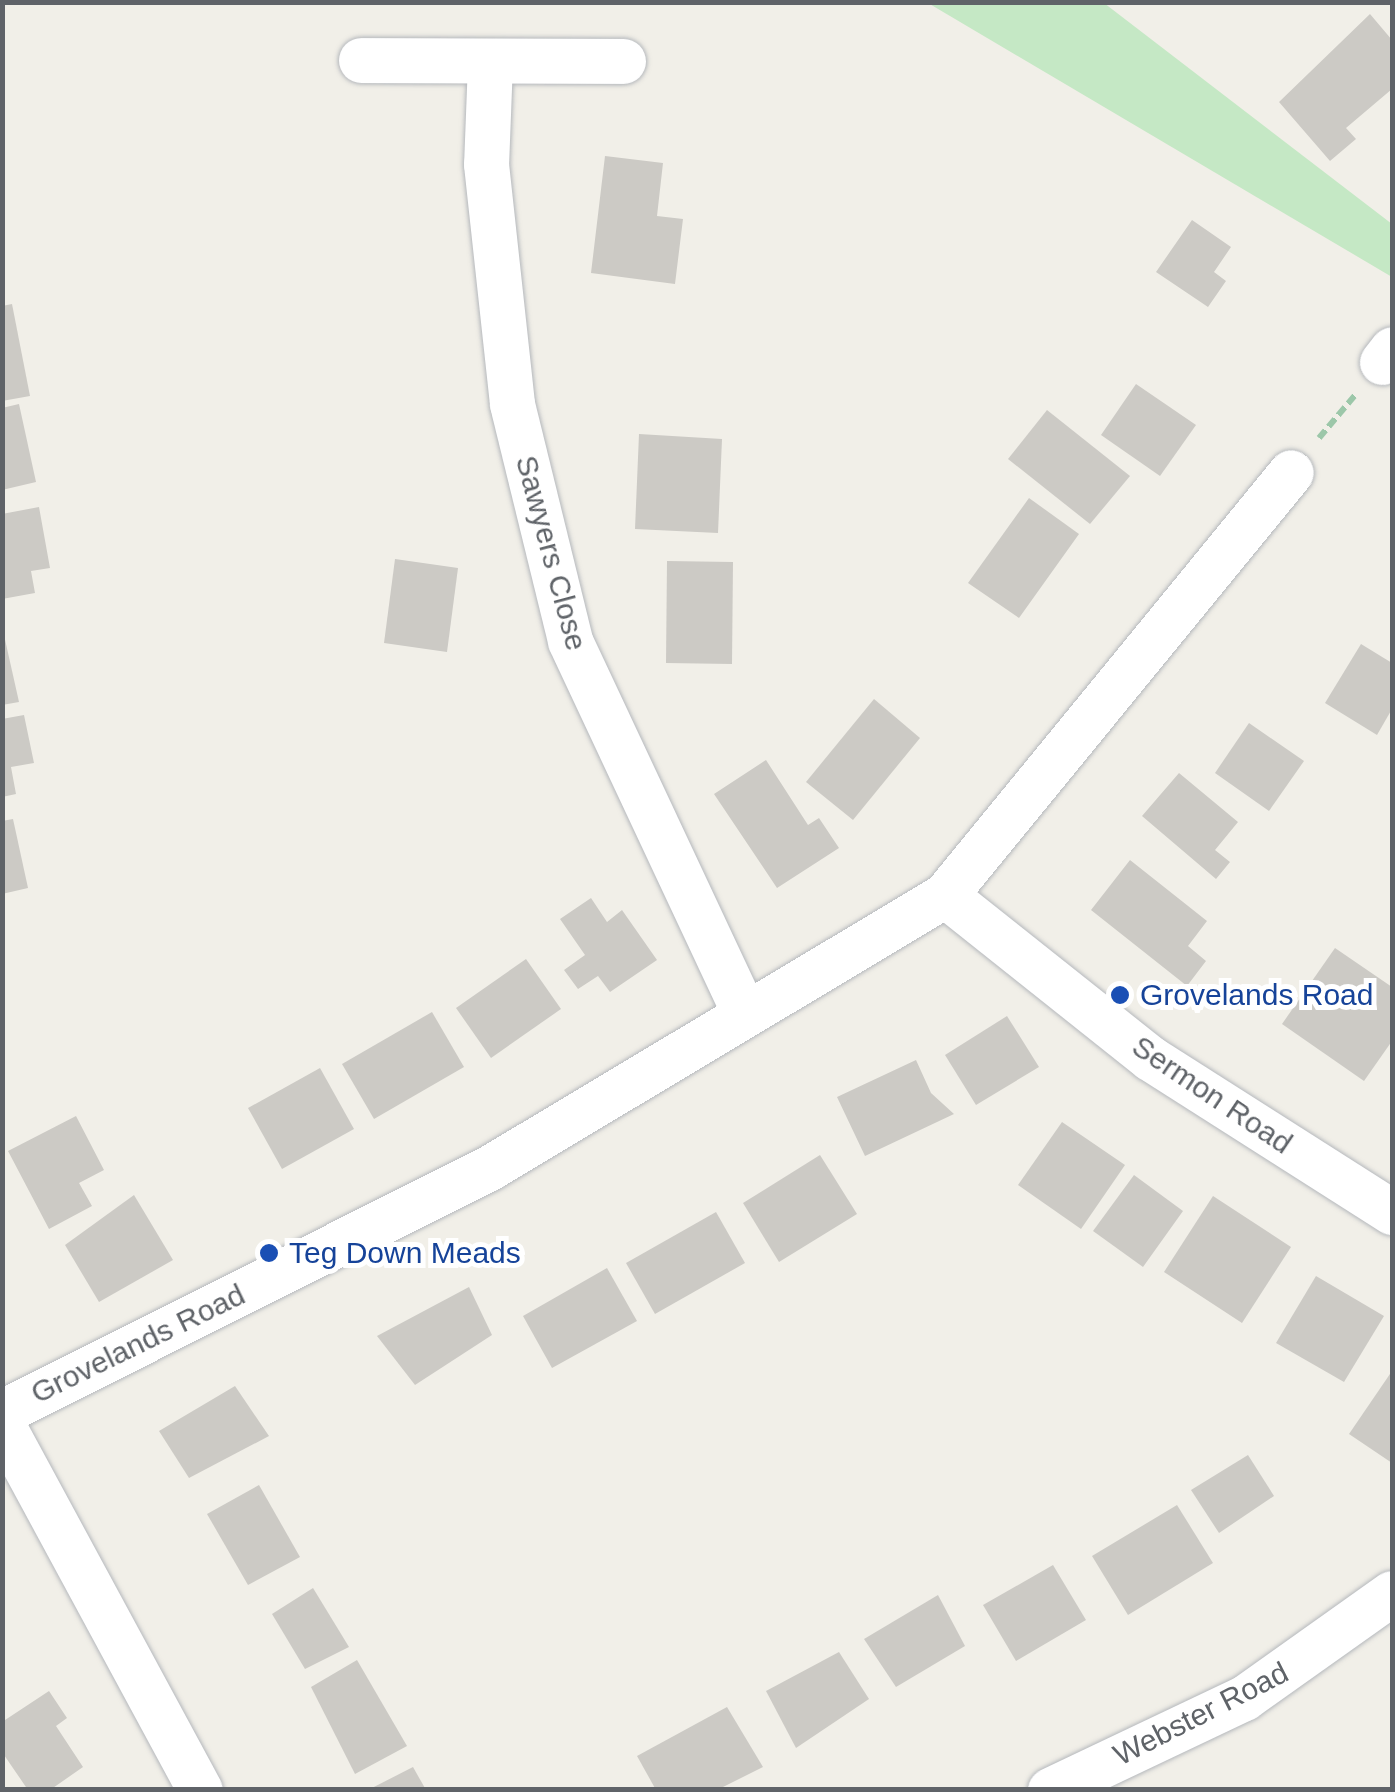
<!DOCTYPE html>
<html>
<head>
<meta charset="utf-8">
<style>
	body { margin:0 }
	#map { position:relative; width:1395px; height:1792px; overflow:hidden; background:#f1efe8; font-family:Arial,sans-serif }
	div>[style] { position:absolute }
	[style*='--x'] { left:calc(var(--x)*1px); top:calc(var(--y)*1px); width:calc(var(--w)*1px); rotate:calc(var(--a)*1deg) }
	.green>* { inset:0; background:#c5e8c5 }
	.building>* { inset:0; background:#cccac5 }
	.path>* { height:6px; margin-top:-3px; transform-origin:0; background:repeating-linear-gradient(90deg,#9cc7a9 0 10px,transparent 0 15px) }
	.roads { filter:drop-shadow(0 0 2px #b5b8bc) drop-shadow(0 0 2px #b5b8bc) }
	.street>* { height:45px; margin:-22.5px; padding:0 22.5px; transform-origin:22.5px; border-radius:22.5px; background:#fff }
	.dots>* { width:28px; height:28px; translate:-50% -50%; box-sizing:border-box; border:5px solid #fff; border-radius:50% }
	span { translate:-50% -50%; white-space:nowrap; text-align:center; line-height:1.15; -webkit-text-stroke:10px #fff; paint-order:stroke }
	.street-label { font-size:30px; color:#5f6368 }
	.transit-label { font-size:30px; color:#164399 }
	.left { translate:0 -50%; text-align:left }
	.frame { position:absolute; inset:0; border:5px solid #5f6368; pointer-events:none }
</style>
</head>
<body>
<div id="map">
	<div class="green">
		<div style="clip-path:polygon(928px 3px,1104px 3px,1392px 224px,1392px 277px)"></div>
	</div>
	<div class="building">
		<div style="clip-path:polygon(1370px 14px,1392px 40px,1392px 89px,1346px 128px,1356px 139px,1330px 161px,1279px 102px)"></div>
		<div style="clip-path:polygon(605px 156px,663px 163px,657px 216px,683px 219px,675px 284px,591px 273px)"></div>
		<div style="clip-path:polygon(1192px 220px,1231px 247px,1214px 272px,1226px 281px,1208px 307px,1156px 272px)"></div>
		<div style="clip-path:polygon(12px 304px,30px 396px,2px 401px,2px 306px)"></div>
		<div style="clip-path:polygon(1136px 384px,1196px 425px,1160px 476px,1101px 435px)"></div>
		<div style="clip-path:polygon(19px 404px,36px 482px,2px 490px,2px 408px)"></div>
		<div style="clip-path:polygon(1047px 410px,1130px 476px,1090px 524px,1008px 459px)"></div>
		<div style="clip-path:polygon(639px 434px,722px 439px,718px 533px,635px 529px)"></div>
		<div style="clip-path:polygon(1029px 498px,1079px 534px,1019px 618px,968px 583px)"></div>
		<div style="clip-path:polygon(39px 507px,50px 568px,31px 571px,35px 593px,2px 599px,2px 514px)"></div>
		<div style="clip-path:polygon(395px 559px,458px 568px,447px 652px,384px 643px)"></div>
		<div style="clip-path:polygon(667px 561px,733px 562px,732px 664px,666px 663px)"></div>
		<div style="clip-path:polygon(2px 626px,19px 702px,2px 705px)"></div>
		<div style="clip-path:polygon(1361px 644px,1392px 663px,1392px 709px,1377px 735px,1325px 703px)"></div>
		<div style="clip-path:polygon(874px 699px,920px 738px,853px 820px,806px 782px)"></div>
		<div style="clip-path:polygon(24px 715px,34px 763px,11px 767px,16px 794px,2px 797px,2px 719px)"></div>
		<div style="clip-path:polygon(1249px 723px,1304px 761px,1269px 811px,1215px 773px)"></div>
		<div style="clip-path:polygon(766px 760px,808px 825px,819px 818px,839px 848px,777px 888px,714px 794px)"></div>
		<div style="clip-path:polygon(1179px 773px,1238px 822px,1215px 850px,1230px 862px,1216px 879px,1142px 816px)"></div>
		<div style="clip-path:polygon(13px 819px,28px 888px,2px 894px,2px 821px)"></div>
		<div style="clip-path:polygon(1130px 860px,1207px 921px,1188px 946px,1206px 961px,1187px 986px,1091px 910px)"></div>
		<div style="clip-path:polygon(591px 898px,607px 922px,622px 910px,657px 960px,610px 992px,598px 976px,578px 989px,564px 970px,585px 955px,560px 919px)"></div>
		<div style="clip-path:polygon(1335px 948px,1392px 987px,1392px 1041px,1364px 1081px,1282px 1024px)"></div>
		<div style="clip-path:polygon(526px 959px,561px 1009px,491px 1058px,456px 1008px)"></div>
		<div style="clip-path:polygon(432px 1012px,464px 1067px,374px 1119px,342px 1064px)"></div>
		<div style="clip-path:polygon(1007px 1016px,1039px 1067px,976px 1105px,945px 1055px)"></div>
		<div style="clip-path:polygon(916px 1060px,931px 1093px,954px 1114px,865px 1156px,837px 1097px)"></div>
		<div style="clip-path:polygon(320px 1068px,354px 1129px,282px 1169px,248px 1108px)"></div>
		<div style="clip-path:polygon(76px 1116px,104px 1170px,79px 1183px,92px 1206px,49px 1229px,8px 1151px)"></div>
		<div style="clip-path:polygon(1062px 1122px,1125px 1165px,1081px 1229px,1018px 1185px)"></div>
		<div style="clip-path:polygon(820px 1155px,857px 1214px,779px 1262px,743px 1203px)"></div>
		<div style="clip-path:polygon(1134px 1175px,1183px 1211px,1143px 1267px,1093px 1231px)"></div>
		<div style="clip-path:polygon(134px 1195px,173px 1260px,99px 1302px,65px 1245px)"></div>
		<div style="clip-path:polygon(1213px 1196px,1291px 1247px,1242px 1323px,1164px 1272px)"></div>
		<div style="clip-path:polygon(716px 1212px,745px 1263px,655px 1314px,626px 1263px)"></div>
		<div style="clip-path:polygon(607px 1268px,637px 1321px,552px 1368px,523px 1316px)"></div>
		<div style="clip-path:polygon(1316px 1276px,1384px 1316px,1344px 1382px,1276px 1343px)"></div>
		<div style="clip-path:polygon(469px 1287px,492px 1335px,415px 1385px,377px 1336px)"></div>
		<div style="clip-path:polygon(1392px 1371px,1392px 1463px,1349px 1434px)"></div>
		<div style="clip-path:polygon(235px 1386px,269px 1436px,189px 1478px,159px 1431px)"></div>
		<div style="clip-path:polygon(1248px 1455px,1274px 1496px,1219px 1533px,1191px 1490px)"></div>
		<div style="clip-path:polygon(259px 1485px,300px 1557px,248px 1585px,207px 1514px)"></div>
		<div style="clip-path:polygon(1177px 1505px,1213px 1563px,1128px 1615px,1092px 1556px)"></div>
		<div style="clip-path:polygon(1053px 1565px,1086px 1620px,1016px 1661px,983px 1605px)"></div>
		<div style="clip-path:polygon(313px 1588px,349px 1647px,305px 1669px,272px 1614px)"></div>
		<div style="clip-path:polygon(938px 1595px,965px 1646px,896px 1687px,864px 1639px)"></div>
		<div style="clip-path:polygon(839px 1652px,869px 1699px,796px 1748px,766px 1691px)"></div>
		<div style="clip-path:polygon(357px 1660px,407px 1746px,355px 1774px,311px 1687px)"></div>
		<div style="clip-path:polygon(49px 1691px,67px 1718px,56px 1726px,83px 1767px,50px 1790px,28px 1790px,2px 1752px,2px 1722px)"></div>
		<div style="clip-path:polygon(727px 1707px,763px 1767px,717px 1790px,656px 1790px,637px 1756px)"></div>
		<div style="clip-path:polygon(413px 1767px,426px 1790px,368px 1790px)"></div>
	</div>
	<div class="path">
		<div style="--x:1319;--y:438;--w:57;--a:-49.9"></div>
	</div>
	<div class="roads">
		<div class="street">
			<div style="--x:361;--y:60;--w:262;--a:0.2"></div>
			<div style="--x:490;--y:62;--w:102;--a:92.2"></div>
			<div style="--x:486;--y:164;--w:241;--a:83.8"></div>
			<div style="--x:512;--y:404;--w:244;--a:76.2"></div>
			<div style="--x:570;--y:641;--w:410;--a:64.9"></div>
			<div style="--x:1382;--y:362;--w:16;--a:-52"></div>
			<div style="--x:945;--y:895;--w:262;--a:38.5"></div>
			<div style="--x:1150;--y:1058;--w:287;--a:32.5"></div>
			<div style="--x:2;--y:1412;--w:545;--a:-26.61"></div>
			<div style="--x:489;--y:1168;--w:531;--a:-30.91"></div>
			<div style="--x:945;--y:895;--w:546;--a:-50.72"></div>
			<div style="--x:2;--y:1424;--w:416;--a:61.6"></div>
			<div style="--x:1050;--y:1790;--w:215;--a:-25.4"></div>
			<div style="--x:1244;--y:1698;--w:181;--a:-35.4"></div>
		</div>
	</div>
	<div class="dots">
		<div style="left:1120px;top:995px;background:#1a4fb4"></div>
		<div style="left:269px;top:1253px;background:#1a4fb4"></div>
	</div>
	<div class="street-label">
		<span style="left:551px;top:553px;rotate:75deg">Sawyers Close</span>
		<span style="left:1212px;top:1095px;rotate:34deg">Sermon Road</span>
		<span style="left:138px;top:1344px;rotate:-26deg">Grovelands Road</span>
		<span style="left:1201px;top:1714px;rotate:-27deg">Webster Road</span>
	</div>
	<div class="transit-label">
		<span class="left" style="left:1140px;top:995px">Grovelands Road</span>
		<span class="left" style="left:289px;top:1253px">Teg Down Meads</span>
	</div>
	<div class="frame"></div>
</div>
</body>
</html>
